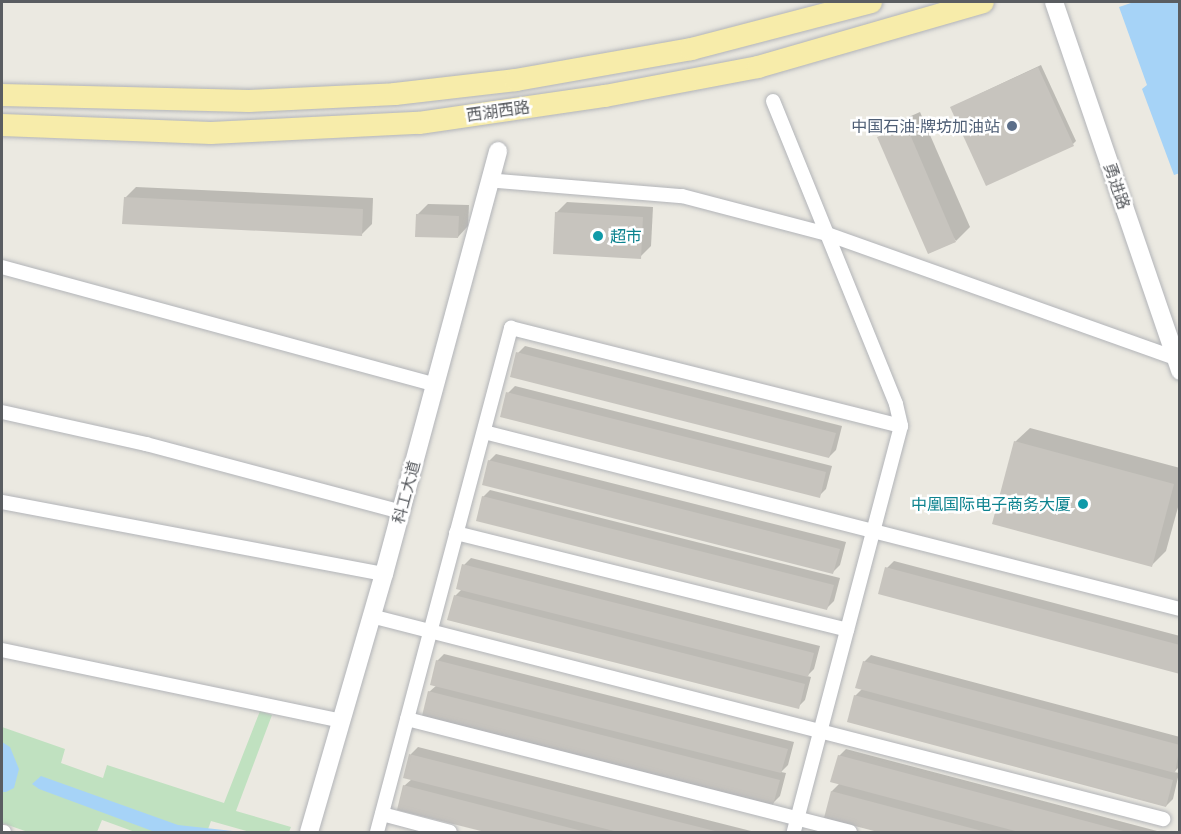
<!DOCTYPE html>
<html>
<head>
<meta charset="utf-8">
<style>
	body { margin:0 }
	#map { position:relative; width:1181px; height:834px; overflow:hidden; background:#ebe9e1; font-family:"PT Sans Narrow","Noto Sans SC",sans-serif }
	div>[style] { position:absolute }
	[style*='--x'] { left:calc(var(--x)*1px); top:calc(var(--y)*1px); width:calc(var(--w)*1px); rotate:calc(var(--a)*1deg) }
	.green>* { inset:0; background:#c0e1c0 }
	.water>* { inset:0; background:#a6d3f7 }
	.shadow>* { inset:0; background:#0003 }
	.building>* { inset:0; background:#c7c4be }
	.roads { filter:drop-shadow(0 0 2px #b2b4b8) drop-shadow(0 0 2px #b2b4b8) }
	.minor>* { height:14px; margin:-7px; padding:0 7px; transform-origin:7px; border-radius:7px; background:#fff }
	.tertiary>* { height:18px; margin:-9px; padding:0 9px; transform-origin:9px; border-radius:9px; background:#fff }
	.primary>* { height:22px; margin:-11px; padding:0 11px; transform-origin:11px; border-radius:11px; background:#f7ecaa }
	.dots>* { width:16px; height:16px; translate:-50% -50%; box-sizing:border-box; border:3px solid #fff; border-radius:50% }
	span { translate:-50% -50%; white-space:nowrap; text-align:center; line-height:1.15; -webkit-text-stroke:5px #fff; paint-order:stroke }
	.street-label { font-size:16px; color:#5a5d61 }
	.service-label { font-size:16px; color:#4e5e75 }
	.right { translate:-100% -50%; text-align:right }
	.culture-label { font-size:16px; color:#0d838f }
	.left { translate:0 -50%; text-align:left }
	.frame { position:absolute; inset:0; border:3px solid #5a5d61; pointer-events:none }
</style>
</head>
<body>
<div id="map">
	<div class="green">
		<div style="clip-path:polygon(260px 711px,272px 715px,236px 811px,291px 827px,289px 832px,250px 832px,211px 821px,207px 832px,135px 832px,102px 820px,97px 832px,28px 832px,2px 823px,2px 727px,65px 749px,61px 763px,103px 778px,107px 765px,224px 803px)"></div>
	</div>
	<div class="water">
		<div style="clip-path:polygon(1134px 2px,1179px 2px,1180px 173px,1174px 175px,1142px 89px,1147px 85px,1119px 7px)"></div>
		<div style="clip-path:polygon(2px 742px,10px 747px,19px 769px,14px 788px,6px 792px,2px 792px)"></div>
		<div style="clip-path:polygon(41px 776px,178px 825px,242px 832px,155px 832px,39px 789px,32px 784px)"></div>
	</div>
	<div class="shadow">
		<div style="clip-path:polygon(1041px 65px,1076px 141px,1073px 144px,952px 107px)"></div>
		<div style="clip-path:polygon(920px 112px,970px 227px,956px 241px,879px 138px,893px 124px)"></div>
		<div style="clip-path:polygon(136px 187px,373px 198px,372px 224px,362px 234px,125px 198px)"></div>
		<div style="clip-path:polygon(567px 202px,653px 207px,651px 246px,640px 257px,556px 213px)"></div>
		<div style="clip-path:polygon(428px 204px,469px 205px,468px 226px,458px 237px,417px 215px)"></div>
		<div style="clip-path:polygon(525px 346px,842px 426px,836px 450px,829px 457px,518px 353px)"></div>
		<div style="clip-path:polygon(515px 386px,832px 466px,826px 489px,819px 496px,508px 393px)"></div>
		<div style="clip-path:polygon(1030px 428px,1180px 468px,1180px 500px,1166px 551px,1152px 565px,1015px 442px)"></div>
		<div style="clip-path:polygon(496px 454px,846px 542px,840px 565px,833px 572px,489px 461px)"></div>
		<div style="clip-path:polygon(490px 490px,840px 578px,834px 601px,827px 608px,483px 497px)"></div>
		<div style="clip-path:polygon(471px 558px,820px 646px,814px 669px,807px 676px,811px 677px,805px 700px,798px 707px,455px 596px,462px 589px,464px 565px)"></div>
		<div style="clip-path:polygon(894px 561px,1180px 636px,1180px 672px,887px 568px)"></div>
		<div style="clip-path:polygon(444px 654px,794px 742px,788px 765px,781px 772px,786px 773px,780px 796px,773px 803px,429px 692px,437px 685px,437px 661px)"></div>
		<div style="clip-path:polygon(871px 655px,1180px 737px,1180px 766px,1174px 772px,1179px 773px,1173px 799px,1166px 806px,855px 696px,863px 688px,864px 662px)"></div>
		<div style="clip-path:polygon(418px 747px,755px 832px,491px 832px,399px 809px,404px 786px,412px 779px,405px 777px,411px 754px)"></div>
		<div style="clip-path:polygon(846px 749px,1161px 832px,884px 832px,825px 817px,832px 791px,840px 783px,839px 756px)"></div>
	</div>
	<div class="building">
		<div style="clip-path:polygon(1038px 67px,1074px 146px,986px 186px,950px 107px)"></div>
		<div style="clip-path:polygon(906px 125px,956px 242px,928px 254px,877px 137px)"></div>
		<div style="clip-path:polygon(124px 197px,363px 209px,362px 236px,122px 224px)"></div>
		<div style="clip-path:polygon(555px 212px,643px 217px,641px 259px,553px 254px)"></div>
		<div style="clip-path:polygon(416px 214px,459px 216px,458px 238px,415px 237px)"></div>
		<div style="clip-path:polygon(516px 352px,836px 433px,829px 458px,510px 377px)"></div>
		<div style="clip-path:polygon(506px 392px,826px 472px,820px 498px,500px 417px)"></div>
		<div style="clip-path:polygon(1014px 441px,1174px 484px,1152px 567px,992px 524px)"></div>
		<div style="clip-path:polygon(488px 460px,840px 549px,833px 574px,482px 485px)"></div>
		<div style="clip-path:polygon(482px 496px,834px 585px,827px 610px,476px 521px)"></div>
		<div style="clip-path:polygon(462px 564px,814px 653px,808px 677px,456px 589px)"></div>
		<div style="clip-path:polygon(885px 567px,1180px 645px,1180px 674px,878px 594px)"></div>
		<div style="clip-path:polygon(454px 595px,805px 684px,799px 709px,447px 620px)"></div>
		<div style="clip-path:polygon(436px 660px,788px 749px,781px 773px,430px 685px)"></div>
		<div style="clip-path:polygon(863px 661px,1180px 745px,1175px 773px,855px 688px)"></div>
		<div style="clip-path:polygon(428px 691px,780px 780px,773px 805px,422px 716px)"></div>
		<div style="clip-path:polygon(854px 695px,1173px 780px,1166px 807px,847px 722px)"></div>
		<div style="clip-path:polygon(409px 754px,719px 832px,618px 832px,403px 778px)"></div>
		<div style="clip-path:polygon(838px 755px,1127px 832px,1019px 832px,830px 782px)"></div>
		<div style="clip-path:polygon(403px 785px,586px 832px,485px 832px,397px 810px)"></div>
		<div style="clip-path:polygon(831px 791px,986px 832px,878px 832px,824px 818px)"></div>
	</div>
	<div class="roads">
		<div class="minor">
			<div style="--x:773;--y:101;--w:327;--a:67.9"></div>
			<div style="--x:896;--y:404;--w:23;--a:77"></div>
			<div style="--x:901;--y:426;--w:420;--a:104.8"></div>
			<div style="--x:498;--y:181;--w:185;--a:4.7"></div>
			<div style="--x:682;--y:196;--w:150;--a:14.7"></div>
			<div style="--x:827;--y:234;--w:369;--a:19.6"></div>
			<div style="--x:2;--y:267;--w:449;--a:15.2"></div>
			<div style="--x:2;--y:412;--w:148;--a:12.5"></div>
			<div style="--x:146;--y:444;--w:264;--a:14.9"></div>
			<div style="--x:484;--y:432;--w:718;--a:14.27"></div>
			<div style="--x:2;--y:502;--w:389;--a:10.7"></div>
			<div style="--x:456;--y:533;--w:403;--a:13.9"></div>
			<div style="--x:371;--y:616;--w:818;--a:14.38"></div>
			<div style="--x:2;--y:650;--w:346;--a:11.8"></div>
			<div style="--x:407;--y:719;--w:457;--a:14.3"></div>
			<div style="--x:382;--y:814;--w:70;--a:14.8"></div>
			<div style="--x:2;--y:832;--w:2;--a:0"></div>
			<div style="--x:377;--y:832;--w:522;--a:-75.11"></div>
			<div style="--x:511;--y:328;--w:402;--a:14.1"></div>
		</div>
		<div class="tertiary">
			<div style="--x:1054;--y:2;--w:390;--a:71.1"></div>
			<div style="--x:309;--y:832;--w:269;--a:-73.8"></div>
			<div style="--x:384;--y:574;--w:438;--a:-74.9"></div>
		</div>
		<div class="primary">
			<div style="--x:2;--y:95;--w:247;--a:1.4"></div>
			<div style="--x:249;--y:101;--w:146;--a:-2.7"></div>
			<div style="--x:395;--y:94;--w:122;--a:-6.6"></div>
			<div style="--x:516;--y:80;--w:178;--a:-10"></div>
			<div style="--x:691;--y:49;--w:186;--a:-14.6"></div>
			<div style="--x:2;--y:125;--w:209;--a:2.2"></div>
			<div style="--x:211;--y:133;--w:208;--a:-2.8"></div>
			<div style="--x:419;--y:123;--w:188;--a:-8.3"></div>
			<div style="--x:605;--y:96;--w:156;--a:-10.7"></div>
			<div style="--x:758;--y:67;--w:234;--a:-16.1"></div>
		</div>
	</div>
	<div class="dots">
		<div style="left:1012px;top:126px;background:#5c6f8a"></div>
		<div style="left:598px;top:236px;background:#0f9aa8"></div>
		<div style="left:1083px;top:504px;background:#0f9aa8"></div>
	</div>
	<div class="street-label">
		<span style="left:498px;top:111px;rotate:-8deg">西湖西路</span>
		<span style="left:1117px;top:186px;rotate:71deg">勇进路</span>
		<span style="left:406px;top:492px;rotate:-75deg">科工大道</span>
	</div>
	<div class="service-label">
		<span class="right" style="left:1000px;top:126px">中国石油-牌坊加油站</span>
	</div>
	<div class="culture-label">
		<span class="left" style="left:610px;top:236px">超市</span>
		<span class="right" style="left:1071px;top:504px">中凰国际电子商务大厦</span>
	</div>
	<div class="frame"></div>
</div>
</body>
</html>
